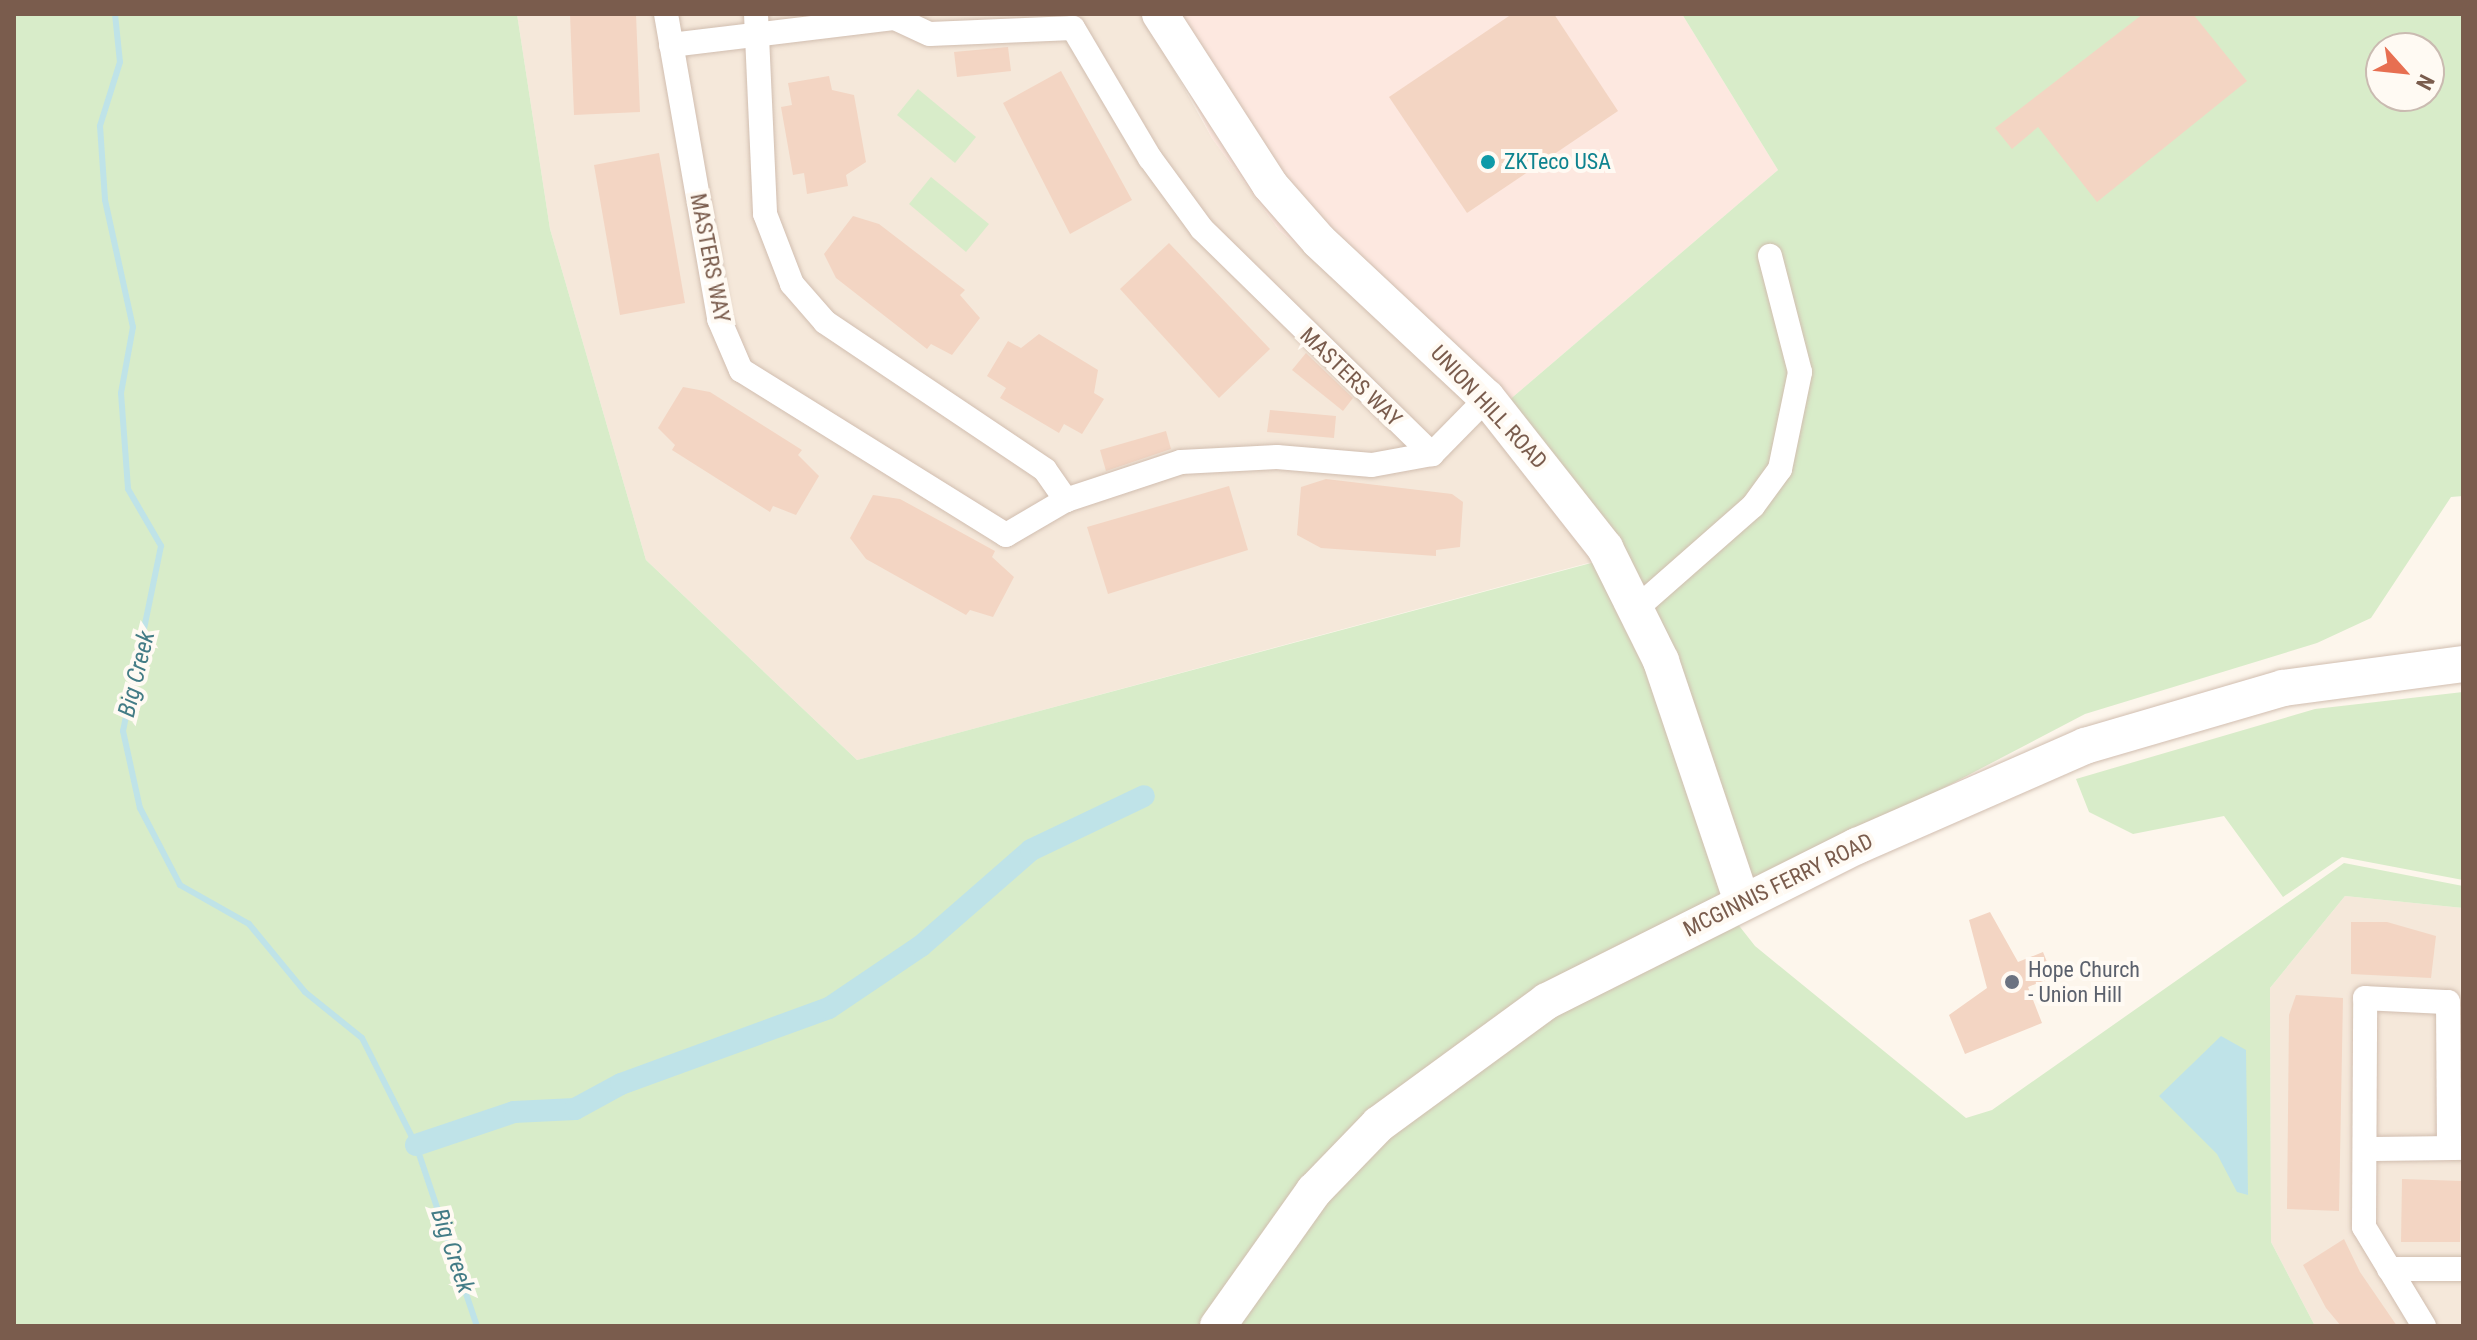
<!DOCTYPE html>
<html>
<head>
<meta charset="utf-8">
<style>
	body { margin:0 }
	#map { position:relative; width:2477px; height:1340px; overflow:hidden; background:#fdf6ec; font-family:"Roboto Condensed",sans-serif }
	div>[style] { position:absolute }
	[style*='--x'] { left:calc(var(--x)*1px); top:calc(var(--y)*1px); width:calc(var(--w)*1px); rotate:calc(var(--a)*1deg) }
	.residential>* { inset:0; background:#f5e8da }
	.commercial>* { inset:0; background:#fde8e0 }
	.green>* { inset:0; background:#d8ecc9 }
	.water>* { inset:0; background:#bfe3e8 }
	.stream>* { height:6px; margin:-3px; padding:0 3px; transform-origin:3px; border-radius:3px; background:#bfe3e8 }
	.canal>* { height:22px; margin:-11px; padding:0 11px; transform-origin:11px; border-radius:11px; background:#bfe3e8 }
	.building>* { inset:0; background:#f3d5c3 }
	.roads { filter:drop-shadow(0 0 2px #d1beb0) drop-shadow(0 0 2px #d1beb0) }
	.street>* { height:24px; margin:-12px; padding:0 12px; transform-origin:12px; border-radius:12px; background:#fff }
	.secondary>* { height:36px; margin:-18px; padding:0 18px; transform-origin:18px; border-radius:18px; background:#fff }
	.dots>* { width:22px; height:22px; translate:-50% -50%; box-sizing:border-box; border:4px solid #fffaf3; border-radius:50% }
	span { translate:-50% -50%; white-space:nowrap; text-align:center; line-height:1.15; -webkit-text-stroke:8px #fffaf3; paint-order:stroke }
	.culture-label { font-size:22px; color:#0d838f }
	.left { translate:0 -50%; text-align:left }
	.street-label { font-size:22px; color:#7a5c4d }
	.worship-label { font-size:22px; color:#5b616d }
	.water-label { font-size:24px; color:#437c86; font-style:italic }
	.frame { position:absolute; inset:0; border:16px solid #7a5c4d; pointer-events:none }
	.north { position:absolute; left:2365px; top:32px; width:80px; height:80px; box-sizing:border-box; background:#fffaf3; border:2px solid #cabbb1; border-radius:50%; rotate:117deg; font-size:22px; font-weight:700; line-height:32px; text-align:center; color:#7a5c4d }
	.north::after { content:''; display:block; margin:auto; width:28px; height:36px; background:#e76f51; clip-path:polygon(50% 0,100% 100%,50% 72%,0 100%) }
</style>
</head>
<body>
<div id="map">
	<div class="residential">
		<div style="clip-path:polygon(517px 14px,1142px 14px,1212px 138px,1279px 230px,1493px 414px,1607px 558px,857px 760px,646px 560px,550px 229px)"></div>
		<div style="clip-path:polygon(2345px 896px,2463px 908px,2463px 1326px,2315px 1326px,2271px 1242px,2270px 988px)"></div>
	</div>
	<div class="commercial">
		<div style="clip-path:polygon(1179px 14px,1682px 14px,1778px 170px,1493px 414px,1279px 230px,1212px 138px,1175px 64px)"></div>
	</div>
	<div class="green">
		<div style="clip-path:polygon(evenodd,14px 14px,517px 14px,550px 229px,646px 560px,857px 760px,1606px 559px,1493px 414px,1778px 170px,1682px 14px,2463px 14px,2463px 496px,2451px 497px,2371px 618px,2317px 643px,2085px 714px,1722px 904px,1755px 946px,1966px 1118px,1992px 1110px,2344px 863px,2463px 886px,2463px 908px,2345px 896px,2270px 988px,2271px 1242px,2315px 1326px,14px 1326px,14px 14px,2381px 48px,2429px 48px,2429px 96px,2381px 96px,2381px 48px)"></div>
		<div style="clip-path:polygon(918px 89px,976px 137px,955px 163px,897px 115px)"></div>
		<div style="clip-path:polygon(931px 177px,989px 224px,966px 252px,909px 204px)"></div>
		<div style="clip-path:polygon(2463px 692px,2463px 880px,2342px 857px,2283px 897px,2224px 816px,2133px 834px,2089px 812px,2076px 779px,2315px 709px)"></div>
	</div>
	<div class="water">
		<div style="clip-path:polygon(2221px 1036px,2246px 1050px,2248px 1195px,2237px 1192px,2217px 1154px,2159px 1096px)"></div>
	</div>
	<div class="stream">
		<div style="--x:115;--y:14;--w:48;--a:84.1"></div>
		<div style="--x:120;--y:62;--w:67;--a:107.4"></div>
		<div style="--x:100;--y:126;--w:74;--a:86.1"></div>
		<div style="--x:105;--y:200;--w:130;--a:77.6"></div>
		<div style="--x:133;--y:327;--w:67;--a:100.3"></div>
		<div style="--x:121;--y:393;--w:96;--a:85.8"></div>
		<div style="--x:128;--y:489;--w:66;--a:59.9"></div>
		<div style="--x:161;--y:546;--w:189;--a:101.6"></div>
		<div style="--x:123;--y:731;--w:79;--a:77.6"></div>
		<div style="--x:140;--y:808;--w:87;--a:62.5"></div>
		<div style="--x:180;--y:885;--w:79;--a:29.5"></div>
		<div style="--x:249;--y:924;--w:88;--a:50.5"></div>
		<div style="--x:305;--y:992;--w:73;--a:38.9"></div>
		<div style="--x:362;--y:1038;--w:120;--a:63.2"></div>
		<div style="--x:416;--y:1145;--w:191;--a:71.4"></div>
	</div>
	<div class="canal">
		<div style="--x:416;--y:1145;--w:103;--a:-18.6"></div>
		<div style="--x:514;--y:1112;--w:61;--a:-2.8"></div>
		<div style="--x:575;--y:1109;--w:52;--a:-28.5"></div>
		<div style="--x:621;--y:1084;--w:221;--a:-20.1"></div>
		<div style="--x:829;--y:1008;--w:111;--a:-34"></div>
		<div style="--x:921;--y:946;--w:146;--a:-41.1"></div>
		<div style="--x:1031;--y:850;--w:125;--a:-25.5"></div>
	</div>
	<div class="building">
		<div style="clip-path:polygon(570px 14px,636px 14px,640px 112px,574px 115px)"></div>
		<div style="clip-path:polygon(1512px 14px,1554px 14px,1618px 111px,1467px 213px,1389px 97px)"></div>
		<div style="clip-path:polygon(2143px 14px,2193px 14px,2247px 81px,2097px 202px,2038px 127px,2012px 149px,1995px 128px)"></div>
		<div style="clip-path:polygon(1008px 47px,1011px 71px,957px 77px,954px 52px)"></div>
		<div style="clip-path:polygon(1061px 71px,1132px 200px,1070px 234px,1003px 103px)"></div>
		<div style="clip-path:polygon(829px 76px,832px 90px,854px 95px,866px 162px,846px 175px,848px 186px,807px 194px,804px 173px,793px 175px,781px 107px,792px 105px,788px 83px)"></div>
		<div style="clip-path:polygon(659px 153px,685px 303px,620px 315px,594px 165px)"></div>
		<div style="clip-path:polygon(853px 216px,879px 224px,965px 290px,960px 295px,980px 318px,952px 355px,931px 344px,927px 349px,836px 278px,824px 254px)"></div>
		<div style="clip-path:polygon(1169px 243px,1270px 349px,1219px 398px,1120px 289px)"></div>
		<div style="clip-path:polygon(1039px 334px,1098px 370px,1094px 393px,1104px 399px,1082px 434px,1064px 424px,1059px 433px,1000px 398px,1006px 388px,987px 376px,1008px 341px,1021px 348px)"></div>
		<div style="clip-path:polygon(1306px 353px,1353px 398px,1343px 411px,1292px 370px)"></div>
		<div style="clip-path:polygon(683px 387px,710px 392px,802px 450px,798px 455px,819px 476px,796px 515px,773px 506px,770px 512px,672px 450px,675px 445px,658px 428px)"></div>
		<div style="clip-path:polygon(1270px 410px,1336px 416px,1334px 438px,1267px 432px)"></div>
		<div style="clip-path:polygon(1166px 431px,1171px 449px,1106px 471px,1100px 450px)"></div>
		<div style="clip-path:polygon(1326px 479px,1452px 494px,1463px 502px,1460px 547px,1436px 550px,1436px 556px,1321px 548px,1297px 535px,1301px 487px)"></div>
		<div style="clip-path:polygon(1229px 486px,1248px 550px,1108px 594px,1087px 527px)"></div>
		<div style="clip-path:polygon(873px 495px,900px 499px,995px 551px,992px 557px,1014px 577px,993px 617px,970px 610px,966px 615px,866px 559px,850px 538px)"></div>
		<div style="clip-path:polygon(1990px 912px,2018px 962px,2043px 952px,2053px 977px,2028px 987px,2042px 1023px,1965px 1054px,1949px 1015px,1987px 988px,1969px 920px)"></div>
		<div style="clip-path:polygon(2351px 922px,2387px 922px,2436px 936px,2431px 978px,2351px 974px)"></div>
		<div style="clip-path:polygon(2296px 995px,2343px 998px,2339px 1211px,2287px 1209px,2289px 1015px)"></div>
		<div style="clip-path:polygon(2402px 1179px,2462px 1181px,2460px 1242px,2401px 1242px)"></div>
		<div style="clip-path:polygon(2344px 1239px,2360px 1272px,2397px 1326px,2341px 1326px,2326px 1308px,2303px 1265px)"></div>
	</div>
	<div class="roads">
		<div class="street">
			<div style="--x:666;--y:14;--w:310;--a:80.1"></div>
			<div style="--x:719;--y:319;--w:56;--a:66.7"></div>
			<div style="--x:741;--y:370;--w:312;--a:31.9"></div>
			<div style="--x:1006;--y:535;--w:69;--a:-30.3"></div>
			<div style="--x:1066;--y:500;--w:121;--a:-18.3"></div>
			<div style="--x:1181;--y:462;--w:96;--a:-3"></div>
			<div style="--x:1277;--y:457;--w:95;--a:4.8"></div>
			<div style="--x:1372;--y:465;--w:61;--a:-10.4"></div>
			<div style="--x:1432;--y:454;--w:78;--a:-45.5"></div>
			<div style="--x:756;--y:14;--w:200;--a:87.4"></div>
			<div style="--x:765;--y:214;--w:75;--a:68.9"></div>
			<div style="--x:792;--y:284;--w:50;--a:49"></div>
			<div style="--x:825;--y:322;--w:265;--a:33.9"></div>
			<div style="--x:1045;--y:470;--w:37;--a:55"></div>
			<div style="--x:671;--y:45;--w:226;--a:-6.9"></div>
			<div style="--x:895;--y:18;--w:38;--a:25"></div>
			<div style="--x:930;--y:34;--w:143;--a:-2.4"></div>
			<div style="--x:1073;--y:28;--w:151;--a:59.4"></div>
			<div style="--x:1150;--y:158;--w:88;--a:53.8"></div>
			<div style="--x:1202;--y:229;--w:322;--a:44.4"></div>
			<div style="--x:1638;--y:607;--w:153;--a:-41.3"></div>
			<div style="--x:1753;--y:506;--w:46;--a:-53.9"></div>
			<div style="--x:1780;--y:469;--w:99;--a:-78.3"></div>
			<div style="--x:1800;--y:372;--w:120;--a:-104.5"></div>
			<div style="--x:2365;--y:1149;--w:97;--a:-0.6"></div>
			<div style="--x:2389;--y:1269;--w:74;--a:0"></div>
			<div style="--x:2424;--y:1326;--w:116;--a:-121.2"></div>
			<div style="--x:2364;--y:1227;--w:229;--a:-89.7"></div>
			<div style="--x:2365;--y:998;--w:83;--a:2.8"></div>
			<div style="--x:2448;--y:1002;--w:146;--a:89.6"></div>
		</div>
		<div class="secondary">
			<div style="--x:1160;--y:14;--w:203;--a:57.2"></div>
			<div style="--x:1270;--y:185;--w:74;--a:48.8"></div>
			<div style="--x:1319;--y:241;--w:230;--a:43.1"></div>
			<div style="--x:1487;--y:398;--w:191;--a:51.8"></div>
			<div style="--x:1605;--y:548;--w:126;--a:63.6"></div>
			<div style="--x:1661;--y:661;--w:253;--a:71.4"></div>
			<div style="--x:1218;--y:1326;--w:166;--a:-54.6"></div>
			<div style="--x:1314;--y:1191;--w:93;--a:-45.9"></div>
			<div style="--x:1379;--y:1124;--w:208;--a:-36.2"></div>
			<div style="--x:1547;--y:1001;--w:347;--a:-26.6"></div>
			<div style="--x:1857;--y:846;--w:249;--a:-23.7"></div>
			<div style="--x:2085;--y:746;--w:206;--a:-16.3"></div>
			<div style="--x:2283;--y:688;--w:182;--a:-7.6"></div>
		</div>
	</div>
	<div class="dots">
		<div style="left:1488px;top:162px;background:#0f9aa8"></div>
		<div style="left:2012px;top:982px;background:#6b7280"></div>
	</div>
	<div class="culture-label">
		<span class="left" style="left:1504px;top:162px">ZKTeco USA</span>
	</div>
	<div class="street-label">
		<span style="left:710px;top:258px;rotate:79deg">MASTERS WAY</span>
		<span style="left:1351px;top:377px;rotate:44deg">MASTERS WAY</span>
		<span style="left:1489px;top:407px;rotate:47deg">UNION HILL ROAD</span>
		<span style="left:1778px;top:885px;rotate:-26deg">MCGINNIS FERRY ROAD</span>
	</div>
	<div class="worship-label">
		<span class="left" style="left:2028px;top:982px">Hope Church<br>- Union Hill</span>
	</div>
	<div class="water-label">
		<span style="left:137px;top:674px;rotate:-76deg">Big Creek</span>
		<span style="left:452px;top:1251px;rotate:71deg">Big Creek</span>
	</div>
	<div class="frame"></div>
	<div class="north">N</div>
</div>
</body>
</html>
